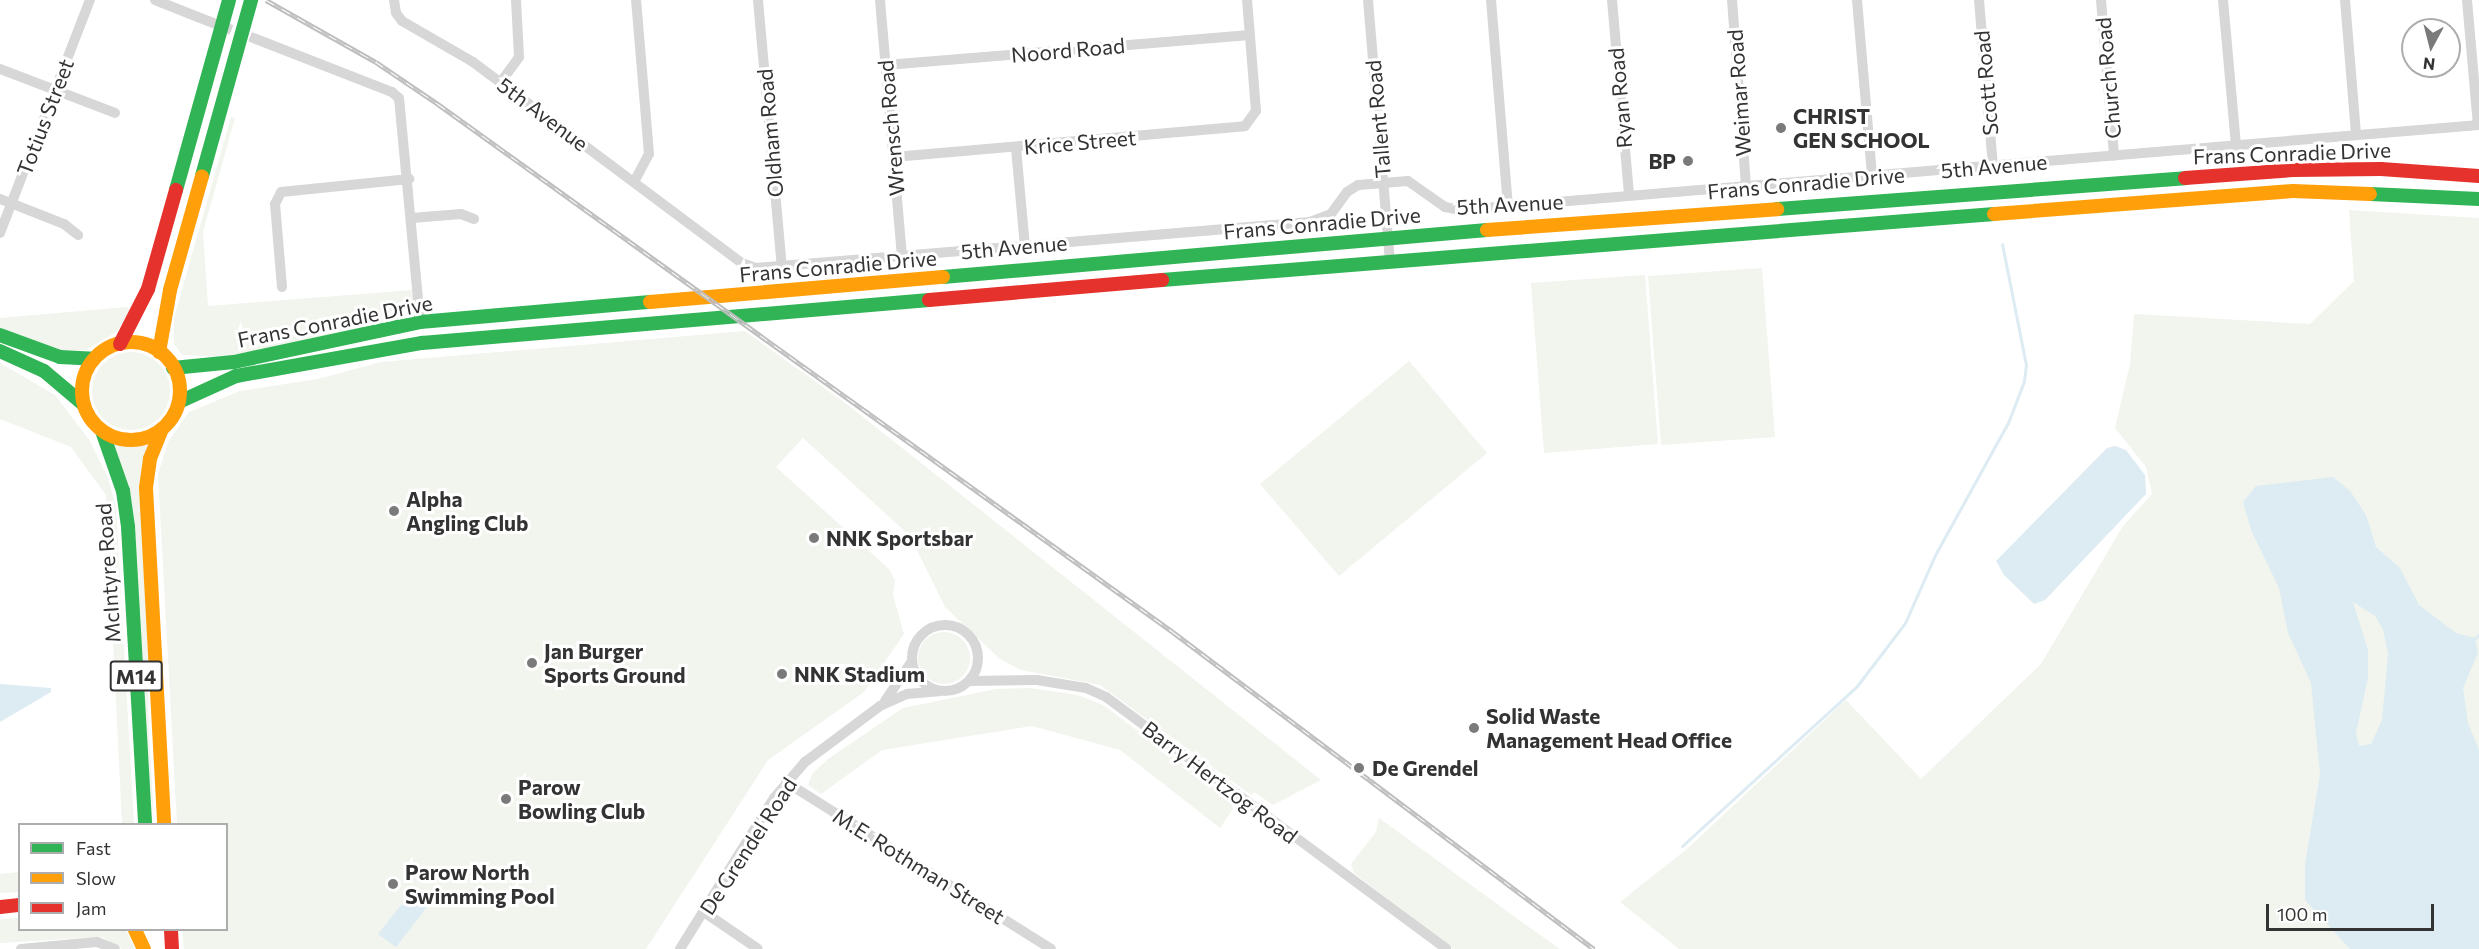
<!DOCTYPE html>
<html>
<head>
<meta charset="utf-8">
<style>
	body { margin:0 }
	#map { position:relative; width:2479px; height:949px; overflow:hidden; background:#fff; font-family:Commissioner,sans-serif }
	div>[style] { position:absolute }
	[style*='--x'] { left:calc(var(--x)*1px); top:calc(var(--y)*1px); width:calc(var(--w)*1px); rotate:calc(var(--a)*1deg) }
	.green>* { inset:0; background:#f1f5ed }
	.round { border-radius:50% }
	.water>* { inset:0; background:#ddebf3 }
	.stream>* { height:3px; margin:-1.5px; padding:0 1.5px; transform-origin:1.5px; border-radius:1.5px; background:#ddebf3 }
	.street-tunnel>* { height:10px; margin-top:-5px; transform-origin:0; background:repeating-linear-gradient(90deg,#d6d6d6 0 10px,transparent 0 15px) }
	.street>* { height:10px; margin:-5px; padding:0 5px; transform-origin:5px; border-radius:5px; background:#d7d7d7 }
	.street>.ring { margin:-5px; padding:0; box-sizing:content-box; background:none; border:10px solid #d7d7d7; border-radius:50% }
	.fast>* { height:14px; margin:-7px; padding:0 7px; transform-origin:7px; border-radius:7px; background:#30b455 }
	.slow>* { height:14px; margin:-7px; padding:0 7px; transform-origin:7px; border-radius:7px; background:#ff9f0a }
	.slow>.ring { margin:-7px; padding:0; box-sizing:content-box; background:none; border:14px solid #ff9f0a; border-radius:50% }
	.jam>* { height:14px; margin:-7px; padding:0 7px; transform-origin:7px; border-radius:7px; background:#e5322d }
	.rail>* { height:5px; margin-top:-2.5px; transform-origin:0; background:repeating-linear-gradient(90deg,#fff 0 9px,#bebebe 0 18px); box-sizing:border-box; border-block:2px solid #bebebe }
	.dots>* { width:16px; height:16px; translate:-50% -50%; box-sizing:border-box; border:3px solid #fff; border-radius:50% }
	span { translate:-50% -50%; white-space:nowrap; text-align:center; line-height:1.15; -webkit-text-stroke:6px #fff; paint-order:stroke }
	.shield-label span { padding:2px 4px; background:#fff; border:2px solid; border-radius:4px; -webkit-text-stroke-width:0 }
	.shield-label { font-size:20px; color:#333; font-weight:700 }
	.street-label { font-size:21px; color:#333 }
	.poi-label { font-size:21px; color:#333; font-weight:700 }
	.left { translate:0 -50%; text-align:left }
	.right { translate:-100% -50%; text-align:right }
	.legend { position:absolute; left:18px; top:823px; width:210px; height:108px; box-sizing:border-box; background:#fff; border:2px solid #adadad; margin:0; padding:8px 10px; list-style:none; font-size:18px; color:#333 }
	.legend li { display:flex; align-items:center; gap:12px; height:30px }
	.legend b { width:30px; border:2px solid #adadad }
	.north { position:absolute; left:2401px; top:18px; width:60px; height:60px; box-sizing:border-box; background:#fff; border:2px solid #adadad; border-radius:50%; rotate:187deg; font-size:16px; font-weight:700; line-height:24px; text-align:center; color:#333 }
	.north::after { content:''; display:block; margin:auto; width:21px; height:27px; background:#7a7a7a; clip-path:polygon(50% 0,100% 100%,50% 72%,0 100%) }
	.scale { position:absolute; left:2266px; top:904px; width:168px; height:27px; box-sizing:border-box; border:3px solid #333; border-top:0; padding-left:8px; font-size:18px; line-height:21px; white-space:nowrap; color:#333; -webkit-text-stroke:4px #fff; paint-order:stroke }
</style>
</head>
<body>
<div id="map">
	<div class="green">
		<div style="clip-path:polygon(231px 117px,235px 118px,203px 232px,208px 306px,412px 290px,414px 308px,410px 316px,227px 357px,182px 355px,174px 344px,174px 318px)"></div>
		<div style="clip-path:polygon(2349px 210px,2479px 218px,2479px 949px,1679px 949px,1620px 902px,1687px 849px,1846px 700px,1921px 779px,2041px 664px,2123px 526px,2152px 494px,2146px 467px,2115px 428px,2130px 364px,2134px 314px,2310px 324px,2354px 281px)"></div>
		<div style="clip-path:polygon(1762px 268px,1775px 437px,1661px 445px,1648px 276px)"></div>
		<div style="clip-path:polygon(1645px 275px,1658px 444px,1544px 453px,1531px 283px)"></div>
		<div style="clip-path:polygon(127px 307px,131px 311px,116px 332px,86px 350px,60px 350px,0 328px,0 318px)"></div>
		<div style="clip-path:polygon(745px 331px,848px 405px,1321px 780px,1273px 805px,1254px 792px,1251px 795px,1100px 685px,1021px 670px,1000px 659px,945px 607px,910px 536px,803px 438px,776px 467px,889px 569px,895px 581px,893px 595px,904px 634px,864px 692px,768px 760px,646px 949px,184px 949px,182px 930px,226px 930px,226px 824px,177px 824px,158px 474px,168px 442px,189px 412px,240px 391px,318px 379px,381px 362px)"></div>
		<div class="round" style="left:92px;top:352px;width:78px;height:78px"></div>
		<div style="clip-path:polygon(1409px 361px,1487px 453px,1339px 576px,1260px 484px)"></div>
		<div style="clip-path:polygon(0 363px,55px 395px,90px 441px,108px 478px,116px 507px,134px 824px,122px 824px,106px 495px,71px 447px,0 419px)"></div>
		<div style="clip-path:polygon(114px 445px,147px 446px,148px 708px,154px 824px)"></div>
		<div class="round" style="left:918px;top:632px;width:52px;height:52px"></div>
		<div style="clip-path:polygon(1030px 688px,1078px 695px,1103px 705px,1231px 800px,1233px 809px,1220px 828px,1120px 750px,1032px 726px,882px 750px,821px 794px,808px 785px,812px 774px,828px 759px,903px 708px,996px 689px)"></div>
		<div style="clip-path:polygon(1379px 818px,1519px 920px,1560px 949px,1453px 949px,1354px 873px,1351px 864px,1376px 832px)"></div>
		<div style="clip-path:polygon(19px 872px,19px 892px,0 893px,0 874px)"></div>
		<div style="clip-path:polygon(19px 918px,20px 930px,126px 930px,135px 949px,122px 949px,102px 937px,0 943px,0 919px)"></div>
	</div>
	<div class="water">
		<div style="clip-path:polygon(2115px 446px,2126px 450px,2145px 475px,2146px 494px,2045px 600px,2034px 604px,2004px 575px,1996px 561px,2107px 448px)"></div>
		<div style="clip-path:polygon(evenodd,2333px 477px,2350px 491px,2366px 515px,2376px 547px,2400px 568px,2419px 605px,2456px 633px,2475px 638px,2478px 653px,2463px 688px,2468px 723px,2479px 750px,2479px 949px,2350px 949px,2305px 900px,2305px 864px,2320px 774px,2311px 683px,2288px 633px,2279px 588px,2251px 530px,2243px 502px,2256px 486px,2333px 477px,2353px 602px,2375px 616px,2383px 629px,2388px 654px,2382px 720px,2371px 744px,2359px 746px,2356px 733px,2368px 678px,2368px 650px,2353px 602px)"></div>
		<div style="clip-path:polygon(0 684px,51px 688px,51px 692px,0 722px)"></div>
		<div style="clip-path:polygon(410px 894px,427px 907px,396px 947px,378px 934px)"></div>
	</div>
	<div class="stream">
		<div style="--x:2475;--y:638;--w:5;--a:-37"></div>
		<div style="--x:1682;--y:846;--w:237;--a:-42.4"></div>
		<div style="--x:1857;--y:686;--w:79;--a:-52.7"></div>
		<div style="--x:1905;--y:623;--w:74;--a:-66.2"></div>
		<div style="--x:1935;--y:555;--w:151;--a:-61.1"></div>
		<div style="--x:2008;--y:423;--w:45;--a:-69.1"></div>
		<div style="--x:2024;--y:381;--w:16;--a:-83"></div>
		<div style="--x:2026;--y:365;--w:123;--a:-101.2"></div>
	</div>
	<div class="street-tunnel">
		<div style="--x:208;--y:21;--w:51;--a:20.6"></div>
	</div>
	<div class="street">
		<div style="--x:155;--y:0;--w:57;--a:21.6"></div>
		<div style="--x:394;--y:0;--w:13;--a:81"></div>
		<div style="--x:396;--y:13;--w:10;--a:53"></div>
		<div style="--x:402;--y:21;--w:82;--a:30"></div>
		<div style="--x:473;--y:62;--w:336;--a:36.8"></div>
		<div style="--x:742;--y:263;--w:15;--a:20"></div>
		<div style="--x:756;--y:268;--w:556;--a:-4.75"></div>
		<div style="--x:1310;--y:222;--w:22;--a:-21"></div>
		<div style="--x:1331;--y:214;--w:27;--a:-54"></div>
		<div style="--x:1347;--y:192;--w:13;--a:-32"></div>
		<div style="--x:1358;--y:185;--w:50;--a:-4.6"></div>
		<div style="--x:1408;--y:181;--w:45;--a:35.1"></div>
		<div style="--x:1445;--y:207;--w:15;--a:11"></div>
		<div style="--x:1460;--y:210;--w:1023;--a:-4.77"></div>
		<div style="--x:758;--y:0;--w:268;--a:84.9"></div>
		<div style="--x:880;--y:0;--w:257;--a:85.1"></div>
		<div style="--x:1368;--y:0;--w:263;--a:85.2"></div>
		<div style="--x:1491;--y:0;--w:207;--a:85.3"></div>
		<div style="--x:1612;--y:0;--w:196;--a:85"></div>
		<div style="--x:1732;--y:0;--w:187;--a:85.7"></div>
		<div style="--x:1857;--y:0;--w:176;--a:85.1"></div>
		<div style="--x:1979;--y:0;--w:167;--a:85.2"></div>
		<div style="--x:2101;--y:0;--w:156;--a:85.2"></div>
		<div style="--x:2223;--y:0;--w:146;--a:84.9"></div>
		<div style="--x:2345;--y:0;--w:135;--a:85.3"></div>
		<div style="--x:2467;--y:0;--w:125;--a:85"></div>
		<div style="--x:256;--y:39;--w:146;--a:21.3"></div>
		<div style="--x:392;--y:92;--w:9;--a:41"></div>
		<div style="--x:399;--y:98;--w:225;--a:84.6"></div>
		<div style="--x:886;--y:65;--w:365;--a:-4.7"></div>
		<div style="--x:0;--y:69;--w:123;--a:20.9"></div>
		<div style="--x:501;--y:82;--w:31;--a:-54"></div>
		<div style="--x:519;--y:57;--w:57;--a:-93"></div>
		<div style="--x:1016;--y:148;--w:98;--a:84.8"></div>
		<div style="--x:894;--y:157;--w:352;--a:-5"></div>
		<div style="--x:1245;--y:126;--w:19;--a:-54"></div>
		<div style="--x:1256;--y:111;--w:111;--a:-94.6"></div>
		<div style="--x:634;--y:182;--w:32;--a:-62"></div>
		<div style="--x:649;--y:154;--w:155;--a:-94.8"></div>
		<div style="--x:0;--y:199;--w:69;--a:21.3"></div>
		<div style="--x:64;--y:224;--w:18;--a:38"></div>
		<div style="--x:412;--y:218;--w:49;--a:-4.7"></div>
		<div style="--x:461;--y:214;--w:14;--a:21"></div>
		<div style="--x:0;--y:233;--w:250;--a:-68.9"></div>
		<div style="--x:282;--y:287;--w:83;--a:-94.8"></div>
		<div style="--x:275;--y:204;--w:13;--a:-63"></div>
		<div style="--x:281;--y:192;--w:129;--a:-5.8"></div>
		<div class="ring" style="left:912px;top:625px;width:56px;height:56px"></div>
		<div style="--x:970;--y:681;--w:67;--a:-0.9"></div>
		<div style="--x:1037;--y:680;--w:50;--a:9.3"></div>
		<div style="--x:1086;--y:688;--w:22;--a:24"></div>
		<div style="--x:1106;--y:697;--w:423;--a:36.5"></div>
		<div style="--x:885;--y:701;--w:48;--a:-56"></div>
		<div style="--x:786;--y:782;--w:313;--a:32.2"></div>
		<div style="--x:704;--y:912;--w:65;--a:34.4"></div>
		<div style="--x:21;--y:949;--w:76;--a:-5.3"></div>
		<div style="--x:97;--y:942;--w:19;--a:21"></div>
		<div style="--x:680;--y:949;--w:178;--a:-58.1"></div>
		<div style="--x:774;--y:798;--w:48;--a:-49.3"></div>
		<div style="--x:805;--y:762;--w:94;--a:-36.7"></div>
		<div style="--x:880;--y:706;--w:30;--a:-24"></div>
		<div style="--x:907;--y:694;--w:32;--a:-5"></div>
	</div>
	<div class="fast">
		<div style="--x:202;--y:176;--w:183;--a:-74.4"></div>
		<div style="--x:176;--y:190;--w:197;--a:-74.4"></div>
		<div style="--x:2370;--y:194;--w:109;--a:2.6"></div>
		<div style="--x:1777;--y:209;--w:409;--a:-4.3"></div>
		<div style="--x:943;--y:277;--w:546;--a:-4.94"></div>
		<div style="--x:1162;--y:280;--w:835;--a:-4.54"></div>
		<div style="--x:0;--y:335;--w:64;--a:20.1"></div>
		<div style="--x:60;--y:357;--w:34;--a:3"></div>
		<div style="--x:0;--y:351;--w:48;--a:24.4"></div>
		<div style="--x:44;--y:371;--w:51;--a:40.2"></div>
		<div style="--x:173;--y:368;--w:61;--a:-5.6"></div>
		<div style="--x:234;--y:362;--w:190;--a:-12.1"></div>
		<div style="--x:420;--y:322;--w:231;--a:-5"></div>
		<div style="--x:179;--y:402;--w:63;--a:-24.5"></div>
		<div style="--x:236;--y:376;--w:189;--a:-10.1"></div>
		<div style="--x:422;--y:343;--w:509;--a:-4.85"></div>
		<div style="--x:102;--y:431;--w:64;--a:70.7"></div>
		<div style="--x:123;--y:491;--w:36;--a:82"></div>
		<div style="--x:128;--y:527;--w:297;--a:86.7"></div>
	</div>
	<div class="slow">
		<div style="--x:1994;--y:214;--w:300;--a:-4.4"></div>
		<div style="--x:2293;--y:191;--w:77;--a:2.2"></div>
		<div style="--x:1487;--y:230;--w:291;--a:-4.1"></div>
		<div style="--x:650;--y:302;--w:294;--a:-4.9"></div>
		<div class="ring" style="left:82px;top:342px;width:84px;height:84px"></div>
		<div style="--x:159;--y:352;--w:63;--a:-79.9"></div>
		<div style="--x:170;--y:290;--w:118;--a:-74.3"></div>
		<div style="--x:162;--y:429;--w:32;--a:112"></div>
		<div style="--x:150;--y:459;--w:29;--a:98"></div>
		<div style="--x:146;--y:488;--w:336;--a:86.9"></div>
		<div style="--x:135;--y:930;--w:21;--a:65"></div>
	</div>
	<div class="jam">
		<div style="--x:2185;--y:178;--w:108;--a:-4.2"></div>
		<div style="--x:2293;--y:170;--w:88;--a:-0.7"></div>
		<div style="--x:2381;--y:169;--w:98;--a:4.1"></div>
		<div style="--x:929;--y:300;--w:234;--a:-4.9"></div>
		<div style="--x:120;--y:344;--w:62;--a:-63"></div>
		<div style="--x:148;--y:289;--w:103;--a:-74.2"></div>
		<div style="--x:0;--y:907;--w:20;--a:-6"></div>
		<div style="--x:171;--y:930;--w:19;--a:87"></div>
	</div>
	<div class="rail">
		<div style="--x:266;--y:0;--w:126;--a:29.4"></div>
		<div style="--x:376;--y:62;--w:75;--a:34.1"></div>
		<div style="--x:438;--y:104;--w:905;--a:35.69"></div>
		<div style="--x:1173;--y:632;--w:527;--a:36.98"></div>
	</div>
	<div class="dots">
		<div style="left:1781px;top:128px;background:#7a7a7a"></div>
		<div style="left:1688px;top:161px;background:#7a7a7a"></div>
		<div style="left:394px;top:511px;background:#7a7a7a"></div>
		<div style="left:814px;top:538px;background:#7a7a7a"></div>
		<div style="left:532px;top:663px;background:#7a7a7a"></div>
		<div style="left:782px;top:674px;background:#7a7a7a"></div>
		<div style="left:1474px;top:728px;background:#7a7a7a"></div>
		<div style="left:1359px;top:768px;background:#7a7a7a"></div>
		<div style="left:506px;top:799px;background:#7a7a7a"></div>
		<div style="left:393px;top:884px;background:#7a7a7a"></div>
	</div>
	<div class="shield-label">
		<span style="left:136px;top:676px">M14</span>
	</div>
	<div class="street-label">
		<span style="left:1068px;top:50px;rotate:-5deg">Noord Road</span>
		<span style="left:2108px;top:78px;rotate:-95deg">Church Road</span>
		<span style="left:1986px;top:83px;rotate:-95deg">Scott Road</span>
		<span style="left:1739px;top:93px;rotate:-94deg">Weimar Road</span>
		<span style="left:1620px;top:98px;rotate:-95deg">Ryan Road</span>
		<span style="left:543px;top:114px;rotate:37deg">5th Avenue</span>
		<span style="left:45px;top:117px;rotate:-69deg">Totius Street</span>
		<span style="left:1378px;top:119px;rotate:-95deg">Tallent Road</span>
		<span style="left:891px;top:128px;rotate:-95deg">Wrensch Road</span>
		<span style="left:770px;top:133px;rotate:-95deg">Oldham Road</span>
		<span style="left:1080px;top:142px;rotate:-5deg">Krice Street</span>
		<span style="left:2292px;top:153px;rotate:-2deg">Frans Conradie Drive</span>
		<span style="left:1994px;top:166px;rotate:-5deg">5th Avenue</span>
		<span style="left:1806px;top:183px;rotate:-5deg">Frans Conradie Drive</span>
		<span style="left:1510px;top:204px;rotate:-3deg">5th Avenue</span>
		<span style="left:1322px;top:223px;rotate:-5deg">Frans Conradie Drive</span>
		<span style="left:1014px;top:247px;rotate:-5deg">5th Avenue</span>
		<span style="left:838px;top:266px;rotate:-5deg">Frans Conradie Drive</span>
		<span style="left:335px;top:321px;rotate:-11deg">Frans Conradie Drive</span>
		<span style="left:108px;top:573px;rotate:-94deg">McIntyre Road</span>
		<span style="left:1220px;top:782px;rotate:37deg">Barry Hertzog Road</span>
		<span style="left:748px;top:846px;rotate:-57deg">De Grendel Road</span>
		<span style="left:919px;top:866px;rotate:32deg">M.E. Rothman Street</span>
	</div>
	<div class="poi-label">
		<span class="left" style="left:1793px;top:128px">CHRIST<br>GEN SCHOOL</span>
		<span class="right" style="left:1676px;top:161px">BP</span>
		<span class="left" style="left:406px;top:511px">Alpha<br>Angling Club</span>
		<span class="left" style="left:826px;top:538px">NNK Sportsbar</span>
		<span class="left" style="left:544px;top:663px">Jan Burger<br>Sports Ground</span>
		<span class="left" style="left:794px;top:674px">NNK Stadium</span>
		<span class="left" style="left:1486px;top:728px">Solid Waste<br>Management Head Office</span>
		<span class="left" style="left:1372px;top:768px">De Grendel</span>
		<span class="left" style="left:518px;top:799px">Parow<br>Bowling Club</span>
		<span class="left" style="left:405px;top:884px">Parow North<br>Swimming Pool</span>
	</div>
	<ul class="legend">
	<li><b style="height:8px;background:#30b455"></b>Fast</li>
	<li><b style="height:8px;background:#ff9f0a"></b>Slow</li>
	<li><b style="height:8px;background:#e5322d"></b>Jam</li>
	</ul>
	<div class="north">N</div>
	<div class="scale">100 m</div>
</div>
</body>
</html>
